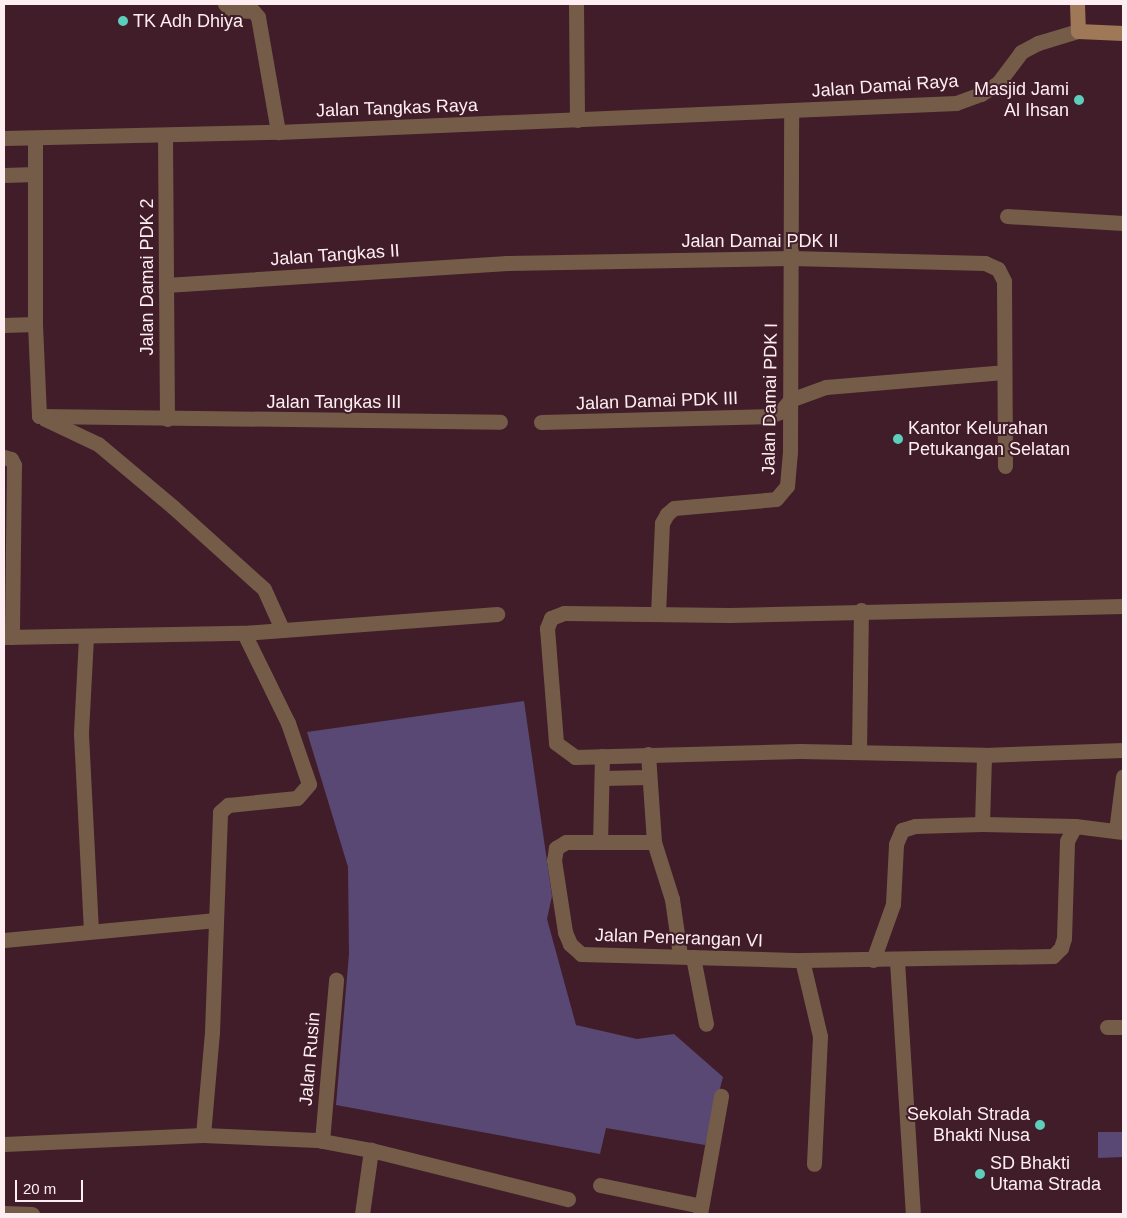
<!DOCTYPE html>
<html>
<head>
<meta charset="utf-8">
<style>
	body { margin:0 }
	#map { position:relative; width:1127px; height:1218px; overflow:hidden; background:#411d29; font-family:Arial,sans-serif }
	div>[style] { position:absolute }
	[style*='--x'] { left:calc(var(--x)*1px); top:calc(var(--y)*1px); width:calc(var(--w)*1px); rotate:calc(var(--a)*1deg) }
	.green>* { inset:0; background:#584873 }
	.street>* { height:15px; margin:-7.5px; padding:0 7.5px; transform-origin:7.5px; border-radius:7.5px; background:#755c48 }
	.secondary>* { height:15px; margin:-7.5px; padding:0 7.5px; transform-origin:7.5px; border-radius:7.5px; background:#9f7858 }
	.dots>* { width:14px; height:14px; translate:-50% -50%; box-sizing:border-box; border:2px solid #411d29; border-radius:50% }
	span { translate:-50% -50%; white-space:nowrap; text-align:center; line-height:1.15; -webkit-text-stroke:4px #411d29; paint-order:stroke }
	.poi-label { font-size:18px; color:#feeef2 }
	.left { translate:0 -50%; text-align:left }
	.right { translate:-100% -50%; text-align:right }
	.street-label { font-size:18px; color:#feeef2 }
	.frame { position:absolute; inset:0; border:5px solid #feeef2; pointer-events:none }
	.scale { position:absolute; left:15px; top:1180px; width:68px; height:22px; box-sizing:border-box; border:2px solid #feeef2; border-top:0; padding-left:6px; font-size:15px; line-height:18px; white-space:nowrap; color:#feeef2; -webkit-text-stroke:4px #411d29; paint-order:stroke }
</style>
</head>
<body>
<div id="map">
	<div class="green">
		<div style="clip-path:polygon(524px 701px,552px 896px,547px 919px,576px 1025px,637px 1039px,674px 1034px,723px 1077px,705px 1145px,606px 1128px,600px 1154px,336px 1105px,349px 954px,348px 867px,307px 732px)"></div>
		<div style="clip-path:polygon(1098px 1132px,1123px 1132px,1123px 1157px,1098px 1158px)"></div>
	</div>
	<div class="street">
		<div style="--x:225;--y:4;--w:10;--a:37"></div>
		<div style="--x:233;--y:10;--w:20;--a:3"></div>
		<div style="--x:253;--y:11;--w:8;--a:50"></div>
		<div style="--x:258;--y:17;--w:117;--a:80.1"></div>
		<div style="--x:576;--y:4;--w:116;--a:89.5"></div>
		<div style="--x:165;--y:135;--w:284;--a:89.6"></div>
		<div style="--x:4;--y:138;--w:274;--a:-1.3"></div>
		<div style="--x:278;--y:132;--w:679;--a:-2.45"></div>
		<div style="--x:956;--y:103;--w:27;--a:-20"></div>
		<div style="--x:981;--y:94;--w:20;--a:-33"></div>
		<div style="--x:998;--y:83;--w:39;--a:-53"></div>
		<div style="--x:1021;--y:52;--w:19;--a:-28"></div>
		<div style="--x:1038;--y:43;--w:42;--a:-16.7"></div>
		<div style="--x:35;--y:138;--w:186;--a:90"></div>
		<div style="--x:35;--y:324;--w:92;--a:87.5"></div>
		<div style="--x:39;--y:416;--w:461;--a:0.7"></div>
		<div style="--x:4;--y:175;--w:31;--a:-2"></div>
		<div style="--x:1007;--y:216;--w:116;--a:3.5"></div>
		<div style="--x:166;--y:285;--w:342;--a:-3.7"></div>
		<div style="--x:507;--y:263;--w:284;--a:-1"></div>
		<div style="--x:791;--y:258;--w:194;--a:1.5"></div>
		<div style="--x:985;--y:263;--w:14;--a:25"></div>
		<div style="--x:998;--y:269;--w:13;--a:63"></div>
		<div style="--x:1004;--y:281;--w:185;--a:89.7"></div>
		<div style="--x:4;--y:325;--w:31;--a:-2"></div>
		<div style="--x:45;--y:419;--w:59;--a:25.3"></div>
		<div style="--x:98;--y:444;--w:98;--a:40"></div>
		<div style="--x:173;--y:507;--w:122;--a:42"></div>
		<div style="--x:264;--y:589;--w:44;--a:65.8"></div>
		<div style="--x:541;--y:422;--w:229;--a:-1.5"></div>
		<div style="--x:770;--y:416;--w:11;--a:-22"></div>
		<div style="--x:780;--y:412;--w:16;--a:-50"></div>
		<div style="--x:790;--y:400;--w:38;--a:-20"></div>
		<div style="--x:826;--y:387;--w:178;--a:-4.8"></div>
		<div style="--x:4;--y:457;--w:7;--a:16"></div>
		<div style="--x:11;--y:459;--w:7;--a:63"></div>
		<div style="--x:14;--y:465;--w:172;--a:90.7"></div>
		<div style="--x:1123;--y:606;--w:393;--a:178.7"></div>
		<div style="--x:730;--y:615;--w:166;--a:-179.3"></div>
		<div style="--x:564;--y:613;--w:14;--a:159"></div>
		<div style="--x:551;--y:618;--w:11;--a:112"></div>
		<div style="--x:547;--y:628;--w:115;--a:85.5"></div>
		<div style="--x:556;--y:743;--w:24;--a:36"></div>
		<div style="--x:575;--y:757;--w:225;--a:-1.5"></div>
		<div style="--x:800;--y:751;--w:184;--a:1.2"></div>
		<div style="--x:984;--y:755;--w:139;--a:-2.1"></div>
		<div style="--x:658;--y:614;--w:91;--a:-87.5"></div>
		<div style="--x:662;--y:523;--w:10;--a:-61"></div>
		<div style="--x:667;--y:514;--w:9;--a:-41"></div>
		<div style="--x:674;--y:508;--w:102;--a:-5"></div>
		<div style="--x:776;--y:499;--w:17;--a:-50"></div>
		<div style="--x:787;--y:486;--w:34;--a:-85"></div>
		<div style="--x:790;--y:452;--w:341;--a:-89.8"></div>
		<div style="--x:4;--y:637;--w:240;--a:-1"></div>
		<div style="--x:244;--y:633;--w:254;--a:-4.3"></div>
		<div style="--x:86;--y:637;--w:97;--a:93"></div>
		<div style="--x:81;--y:734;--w:197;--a:87.1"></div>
		<div style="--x:859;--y:751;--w:141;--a:-89.2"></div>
		<div style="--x:648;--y:754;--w:88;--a:86.1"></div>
		<div style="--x:654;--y:842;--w:60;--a:72.5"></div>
		<div style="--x:672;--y:899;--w:57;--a:81.9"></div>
		<div style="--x:602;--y:756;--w:86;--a:91.3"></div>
		<div style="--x:600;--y:842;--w:34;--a:180"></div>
		<div style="--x:566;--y:842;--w:12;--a:149"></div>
		<div style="--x:556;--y:848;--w:12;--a:99"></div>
		<div style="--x:554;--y:860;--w:73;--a:81.3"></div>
		<div style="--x:565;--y:932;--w:13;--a:67"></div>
		<div style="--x:570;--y:944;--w:15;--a:42"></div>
		<div style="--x:581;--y:954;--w:221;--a:1.6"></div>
		<div style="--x:802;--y:960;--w:251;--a:-0.9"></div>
		<div style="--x:1053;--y:956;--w:11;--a:-45"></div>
		<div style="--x:1061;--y:948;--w:10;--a:-73"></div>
		<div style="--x:1064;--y:938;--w:97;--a:-88.2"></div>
		<div style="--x:1067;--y:841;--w:17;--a:-62"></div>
		<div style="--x:1075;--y:826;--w:48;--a:7.1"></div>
		<div style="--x:602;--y:778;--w:47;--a:-1.2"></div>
		<div style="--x:982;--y:824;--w:69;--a:-88.3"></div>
		<div style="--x:1116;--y:831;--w:55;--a:-82.7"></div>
		<div style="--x:600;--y:842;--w:54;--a:0"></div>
		<div style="--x:4;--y:940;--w:213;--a:-5.4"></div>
		<div style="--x:693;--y:957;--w:68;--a:79"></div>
		<div style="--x:802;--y:960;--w:78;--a:76.7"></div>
		<div style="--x:820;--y:1036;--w:128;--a:92.7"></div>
		<div style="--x:873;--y:960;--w:59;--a:-70.3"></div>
		<div style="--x:893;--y:904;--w:60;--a:-87.1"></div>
		<div style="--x:896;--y:844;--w:15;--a:-67"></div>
		<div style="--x:902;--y:830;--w:14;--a:-17"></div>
		<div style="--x:915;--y:826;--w:67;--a:-1.7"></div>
		<div style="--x:982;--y:824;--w:93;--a:1.2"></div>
		<div style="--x:897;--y:961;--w:254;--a:86.4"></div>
		<div style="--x:1107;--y:1027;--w:16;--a:0"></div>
		<div style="--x:203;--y:1135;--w:103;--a:-85"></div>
		<div style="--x:212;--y:1032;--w:220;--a:-87.9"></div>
		<div style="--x:220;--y:812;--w:11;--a:-41"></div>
		<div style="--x:228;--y:805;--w:69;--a:-5.8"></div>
		<div style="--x:297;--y:798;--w:18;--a:-49"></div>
		<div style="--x:309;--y:784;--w:65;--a:-109"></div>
		<div style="--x:288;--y:723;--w:100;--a:-116.1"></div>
		<div style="--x:322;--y:1141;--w:162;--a:-85"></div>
		<div style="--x:4;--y:1144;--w:199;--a:-2.6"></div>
		<div style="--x:203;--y:1135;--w:114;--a:2.5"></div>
		<div style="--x:317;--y:1140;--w:55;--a:10.5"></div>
		<div style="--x:371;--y:1150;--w:203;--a:14"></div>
		<div style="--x:600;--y:1185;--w:103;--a:11.7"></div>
		<div style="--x:4;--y:1213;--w:28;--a:2"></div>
		<div style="--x:362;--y:1214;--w:65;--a:-82"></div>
		<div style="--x:700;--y:1214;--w:120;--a:-79.9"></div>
	</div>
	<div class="secondary">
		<div style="--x:1077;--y:4;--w:27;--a:88"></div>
		<div style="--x:1078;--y:31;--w:45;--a:2.5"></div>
	</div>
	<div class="dots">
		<div style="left:123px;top:21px;background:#5ccebb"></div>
		<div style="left:1079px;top:100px;background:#5ccebb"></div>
		<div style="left:898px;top:439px;background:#5ccebb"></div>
		<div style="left:1040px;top:1125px;background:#5ccebb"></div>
		<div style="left:980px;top:1174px;background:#5ccebb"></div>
	</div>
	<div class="poi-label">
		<span class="left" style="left:133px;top:21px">TK Adh Dhiya</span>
		<span class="right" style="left:1069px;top:100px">Masjid Jami<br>Al Ihsan</span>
		<span class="left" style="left:908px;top:439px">Kantor Kelurahan<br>Petukangan Selatan</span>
		<span class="right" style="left:1030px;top:1125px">Sekolah Strada<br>Bhakti Nusa</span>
		<span class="left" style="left:990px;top:1174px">SD Bhakti<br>Utama Strada</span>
	</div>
	<div class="street-label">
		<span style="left:885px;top:86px;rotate:-4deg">Jalan Damai Raya</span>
		<span style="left:397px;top:108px;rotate:-2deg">Jalan Tangkas Raya</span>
		<span style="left:760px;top:241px">Jalan Damai PDK II</span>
		<span style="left:335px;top:255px;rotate:-4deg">Jalan Tangkas II</span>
		<span style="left:147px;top:277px;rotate:-90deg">Jalan Damai PDK 2</span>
		<span style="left:770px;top:399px;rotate:-89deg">Jalan Damai PDK I</span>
		<span style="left:657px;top:401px;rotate:-2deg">Jalan Damai PDK III</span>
		<span style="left:334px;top:402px">Jalan Tangkas III</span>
		<span style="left:679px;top:938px;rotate:2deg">Jalan Penerangan VI</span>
		<span style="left:310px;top:1059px;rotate:-85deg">Jalan Rusin</span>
	</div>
	<div class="frame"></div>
	<div class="scale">20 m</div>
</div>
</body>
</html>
